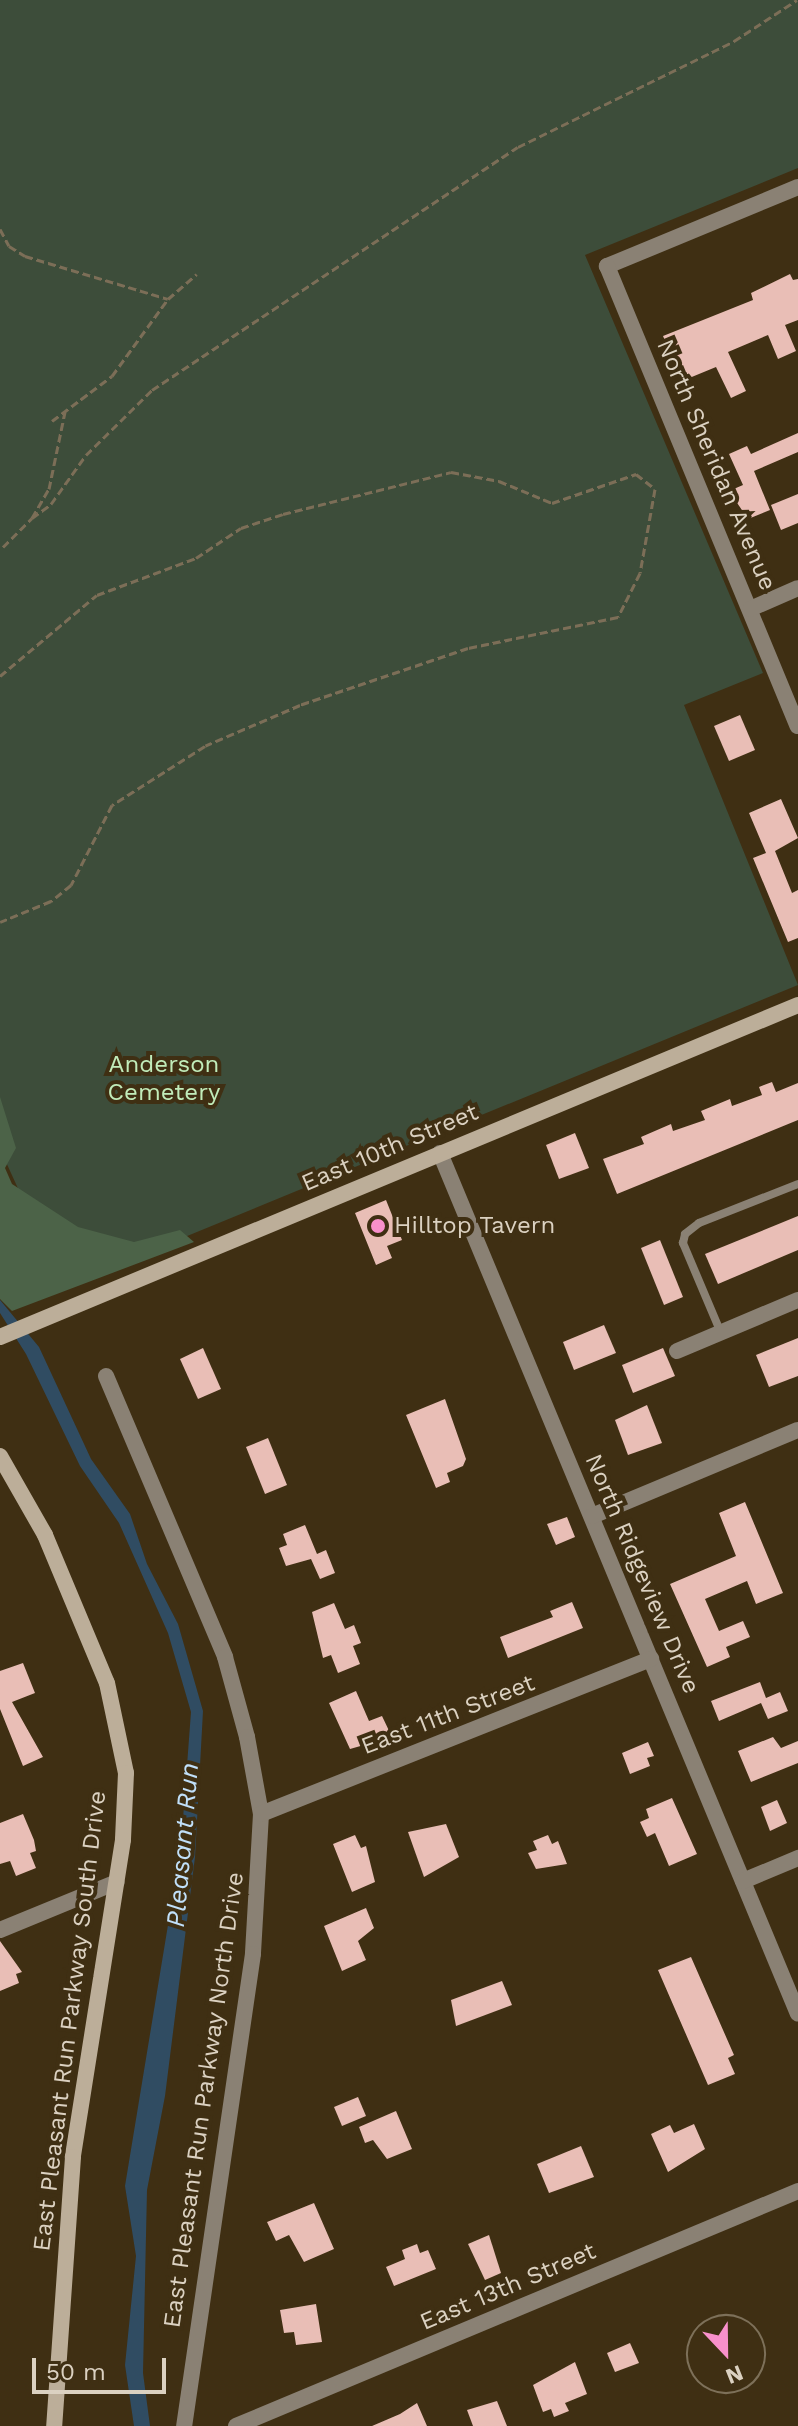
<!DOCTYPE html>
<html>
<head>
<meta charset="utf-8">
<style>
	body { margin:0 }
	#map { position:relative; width:798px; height:2426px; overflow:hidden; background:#3f2f13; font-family:"Work Sans",sans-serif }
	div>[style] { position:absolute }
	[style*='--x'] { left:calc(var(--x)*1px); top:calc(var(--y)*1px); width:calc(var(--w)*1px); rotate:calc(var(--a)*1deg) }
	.green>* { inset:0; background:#3d4d3a }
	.forest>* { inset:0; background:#4c6348 }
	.water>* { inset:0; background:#304c62 }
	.building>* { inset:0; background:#e9beb6 }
	.path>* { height:3px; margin-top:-1.5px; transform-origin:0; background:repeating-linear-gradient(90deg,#7c6e57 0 8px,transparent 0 12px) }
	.lane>* { height:8px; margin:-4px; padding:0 4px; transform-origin:4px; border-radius:4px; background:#8a8174 }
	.street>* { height:16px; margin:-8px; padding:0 8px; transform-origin:8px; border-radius:8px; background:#8a8174 }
	.secondary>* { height:16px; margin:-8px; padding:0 8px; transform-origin:8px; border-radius:8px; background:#bcae99 }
	.dots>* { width:22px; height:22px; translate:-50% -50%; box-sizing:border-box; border:4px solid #3f2f13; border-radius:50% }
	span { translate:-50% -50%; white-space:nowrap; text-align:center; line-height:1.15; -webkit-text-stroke:8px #3f2f13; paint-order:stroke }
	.street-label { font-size:24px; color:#dbd1c1 }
	.park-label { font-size:24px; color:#c1ecba }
	.poi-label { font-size:24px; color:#dbd1c1 }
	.left { translate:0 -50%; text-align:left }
	.water-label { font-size:26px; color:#c1e0fa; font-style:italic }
	.north { position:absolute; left:686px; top:2314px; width:80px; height:80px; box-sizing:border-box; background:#3f2f13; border:2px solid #7d7059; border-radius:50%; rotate:158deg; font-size:22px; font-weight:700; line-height:32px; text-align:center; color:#dbd1c1 }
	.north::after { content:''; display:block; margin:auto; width:28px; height:36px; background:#f890cb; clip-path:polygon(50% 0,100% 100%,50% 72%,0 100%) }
	.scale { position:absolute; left:32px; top:2358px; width:134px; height:36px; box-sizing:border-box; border:4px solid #dbd1c1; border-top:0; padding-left:10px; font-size:24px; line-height:28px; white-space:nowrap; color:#dbd1c1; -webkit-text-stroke:6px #3f2f13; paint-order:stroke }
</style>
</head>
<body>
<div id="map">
	<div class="green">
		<div style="clip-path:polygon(0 0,798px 0,798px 168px,585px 255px,763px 673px,684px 705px,798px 985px,63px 1287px,0 1149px)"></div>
	</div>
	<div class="forest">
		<div style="clip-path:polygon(0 1097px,16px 1148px,5px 1168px,12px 1184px,78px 1227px,134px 1242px,180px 1230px,194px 1242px,12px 1311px,0 1299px)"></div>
	</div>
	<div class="water">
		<div style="clip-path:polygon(0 1300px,39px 1347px,91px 1459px,130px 1514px,147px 1564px,178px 1624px,203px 1711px,195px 1857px,165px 2096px,147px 2190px,143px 2373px,150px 2426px,134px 2426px,125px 2365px,136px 2256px,125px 2186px,181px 1846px,191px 1712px,168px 1633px,119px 1523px,80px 1466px,26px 1354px,0 1313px)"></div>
	</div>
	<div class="building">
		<div style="clip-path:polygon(790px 274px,793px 280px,798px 279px,798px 320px,785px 325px,796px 351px,778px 359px,768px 335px,728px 352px,746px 391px,731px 398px,716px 367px,682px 381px,663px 336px,753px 300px,751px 293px)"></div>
		<div style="clip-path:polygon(798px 433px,798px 452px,754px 471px,770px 510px,748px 519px,729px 491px,743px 485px,729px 454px,747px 446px,751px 454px)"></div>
		<div style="clip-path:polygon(798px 494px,798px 523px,781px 530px,771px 505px)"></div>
		<div style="clip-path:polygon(740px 715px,755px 750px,729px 761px,714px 726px)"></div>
		<div style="clip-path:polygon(781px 799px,798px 838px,775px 851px,792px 893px,798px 890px,798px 938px,788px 942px,753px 858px,766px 853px,749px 813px)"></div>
		<div style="clip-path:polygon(772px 1082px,776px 1092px,798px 1083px,798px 1120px,617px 1194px,603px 1159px,644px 1144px,641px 1137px,671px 1124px,673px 1131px,705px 1120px,701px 1111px,730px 1099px,732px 1106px,762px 1095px,759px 1087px)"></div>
		<div style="clip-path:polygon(575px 1133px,589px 1168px,559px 1179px,546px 1145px)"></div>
		<div style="clip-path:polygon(386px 1200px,402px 1240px,387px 1246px,392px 1258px,376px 1265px,355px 1213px)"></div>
		<div style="clip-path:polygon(798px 1216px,798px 1250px,718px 1284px,705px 1254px)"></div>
		<div style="clip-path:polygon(660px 1240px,683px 1297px,664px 1305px,641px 1248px)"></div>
		<div style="clip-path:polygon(604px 1325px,616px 1353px,574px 1370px,563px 1342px)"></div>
		<div style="clip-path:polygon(798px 1338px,798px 1376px,769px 1387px,756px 1355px)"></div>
		<div style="clip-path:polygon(203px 1348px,221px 1389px,198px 1399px,180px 1359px)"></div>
		<div style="clip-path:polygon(663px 1348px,675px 1376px,633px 1393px,622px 1365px)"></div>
		<div style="clip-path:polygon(445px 1399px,466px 1459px,463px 1466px,447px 1473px,450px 1482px,436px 1488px,406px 1415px)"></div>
		<div style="clip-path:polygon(647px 1405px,662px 1443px,628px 1455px,615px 1420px)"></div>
		<div style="clip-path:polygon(268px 1438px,287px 1485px,265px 1494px,246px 1447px)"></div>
		<div style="clip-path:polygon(745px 1502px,783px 1593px,756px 1604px,747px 1581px,705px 1599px,719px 1631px,743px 1621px,750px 1637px,726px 1647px,730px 1657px,707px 1667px,670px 1584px,736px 1556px,719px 1513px)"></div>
		<div style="clip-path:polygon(567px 1517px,575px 1537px,556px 1545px,547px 1524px)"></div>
		<div style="clip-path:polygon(305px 1525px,317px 1554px,326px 1550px,335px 1573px,320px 1579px,311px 1559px,286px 1566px,279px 1548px,287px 1545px,283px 1534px)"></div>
		<div style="clip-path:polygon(572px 1602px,583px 1628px,508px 1658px,500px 1637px,553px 1617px,550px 1611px)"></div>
		<div style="clip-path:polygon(334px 1603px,345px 1629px,354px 1625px,361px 1643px,353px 1646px,360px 1664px,338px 1673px,331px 1655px,323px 1658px,312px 1612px)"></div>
		<div style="clip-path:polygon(23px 1663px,35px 1693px,12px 1702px,43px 1757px,23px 1766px,0 1709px,0 1671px)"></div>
		<div style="clip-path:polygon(760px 1682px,766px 1698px,780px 1692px,788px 1711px,768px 1719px,761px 1703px,719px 1721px,711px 1701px)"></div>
		<div style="clip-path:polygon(356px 1691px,369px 1721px,382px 1716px,392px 1737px,350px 1749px,329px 1703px)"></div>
		<div style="clip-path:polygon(773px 1737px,781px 1748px,798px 1741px,798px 1763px,751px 1782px,738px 1751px)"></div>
		<div style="clip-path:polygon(648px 1742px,654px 1756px,647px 1758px,650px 1766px,630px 1774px,622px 1753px)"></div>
		<div style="clip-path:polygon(672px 1798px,697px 1854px,669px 1866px,655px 1833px,647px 1837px,640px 1822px,649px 1818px,646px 1809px)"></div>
		<div style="clip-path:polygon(777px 1800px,787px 1823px,770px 1831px,761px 1807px)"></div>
		<div style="clip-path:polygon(23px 1814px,34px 1840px,36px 1851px,30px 1853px,36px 1868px,16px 1876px,10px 1861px,0 1864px,0 1823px)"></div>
		<div style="clip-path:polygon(446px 1824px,459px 1857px,424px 1877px,408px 1832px)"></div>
		<div style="clip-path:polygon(355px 1835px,361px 1848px,366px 1846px,375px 1882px,352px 1892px,333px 1844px)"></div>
		<div style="clip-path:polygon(548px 1835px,552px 1844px,558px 1841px,567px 1864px,536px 1869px,528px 1853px,537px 1850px,533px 1841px)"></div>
		<div style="clip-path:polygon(366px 1908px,374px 1928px,358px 1941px,366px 1960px,342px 1971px,324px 1926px)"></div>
		<div style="clip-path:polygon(0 1941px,22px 1972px,16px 1974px,19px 1983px,0 1991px)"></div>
		<div style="clip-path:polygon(691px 1957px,734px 2055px,728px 2058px,735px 2074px,708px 2085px,658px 1970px)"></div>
		<div style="clip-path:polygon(502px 1981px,512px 2005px,456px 2026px,451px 2000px)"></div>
		<div style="clip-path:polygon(358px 2097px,366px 2116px,342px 2126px,334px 2107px)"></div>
		<div style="clip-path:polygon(396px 2111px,412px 2149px,387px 2159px,373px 2140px,365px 2143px,359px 2127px)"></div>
		<div style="clip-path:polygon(694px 2124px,705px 2149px,668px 2172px,651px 2134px,670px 2125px,674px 2133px)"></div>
		<div style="clip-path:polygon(581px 2146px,594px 2177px,549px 2193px,537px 2164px)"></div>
		<div style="clip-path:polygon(314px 2203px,334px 2249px,304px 2262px,289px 2235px,276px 2241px,267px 2222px)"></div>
		<div style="clip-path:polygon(489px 2235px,501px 2273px,485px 2280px,468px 2244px)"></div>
		<div style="clip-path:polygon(417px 2244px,420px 2253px,428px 2250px,436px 2269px,394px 2286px,386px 2267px,405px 2259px,402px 2250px)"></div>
		<div style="clip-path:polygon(316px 2304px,322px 2342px,296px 2345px,294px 2332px,284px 2333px,280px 2310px)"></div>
		<div style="clip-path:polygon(630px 2343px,639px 2363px,615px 2372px,607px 2353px)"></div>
		<div style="clip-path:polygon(575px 2362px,587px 2394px,565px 2403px,569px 2411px,554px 2417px,551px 2409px,543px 2412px,533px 2385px)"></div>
		<div style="clip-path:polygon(497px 2401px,507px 2426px,473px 2426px,467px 2410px)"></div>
		<div style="clip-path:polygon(417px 2403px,427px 2426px,372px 2426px,400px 2414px)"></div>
	</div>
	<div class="path">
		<div style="--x:0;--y:229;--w:19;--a:62"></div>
		<div style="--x:9;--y:246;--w:19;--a:32"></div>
		<div style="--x:25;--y:256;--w:149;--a:16.7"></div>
		<div style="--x:52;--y:421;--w:75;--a:-36.9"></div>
		<div style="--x:112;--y:376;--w:95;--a:-54"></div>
		<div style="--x:168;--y:299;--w:38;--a:-41"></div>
		<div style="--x:32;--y:518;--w:24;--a:-36"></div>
		<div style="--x:51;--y:504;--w:60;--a:-54.5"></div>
		<div style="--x:86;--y:455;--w:93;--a:-44.6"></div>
		<div style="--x:152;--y:390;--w:439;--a:-33.6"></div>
		<div style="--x:518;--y:147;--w:241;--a:-26.1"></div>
		<div style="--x:734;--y:41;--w:75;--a:-33.1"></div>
		<div style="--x:3;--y:547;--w:41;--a:-45"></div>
		<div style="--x:32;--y:518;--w:34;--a:-60"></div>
		<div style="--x:49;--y:489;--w:79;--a:-78.3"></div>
		<div style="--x:0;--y:676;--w:126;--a:-39.9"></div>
		<div style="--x:97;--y:595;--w:106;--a:-20.5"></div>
		<div style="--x:196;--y:558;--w:54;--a:-33.7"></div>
		<div style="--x:241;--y:528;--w:44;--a:-18.4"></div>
		<div style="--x:283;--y:514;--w:173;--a:-14"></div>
		<div style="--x:451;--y:472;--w:49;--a:10.6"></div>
		<div style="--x:499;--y:481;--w:57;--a:22.5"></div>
		<div style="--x:552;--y:503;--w:89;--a:-19"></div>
		<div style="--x:636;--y:474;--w:24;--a:38"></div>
		<div style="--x:655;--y:489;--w:85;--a:100.1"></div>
		<div style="--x:640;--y:573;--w:49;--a:116.6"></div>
		<div style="--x:618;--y:617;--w:153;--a:168.3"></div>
		<div style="--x:468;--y:648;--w:177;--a:161.3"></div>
		<div style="--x:300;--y:705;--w:103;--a:156.7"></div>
		<div style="--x:205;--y:746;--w:110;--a:147.6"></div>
		<div style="--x:112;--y:805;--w:90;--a:117.1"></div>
		<div style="--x:71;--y:885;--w:26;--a:141"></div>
		<div style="--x:51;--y:901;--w:55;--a:157.6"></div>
	</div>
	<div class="lane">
		<div style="--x:721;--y:1333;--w:98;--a:-112.9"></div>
		<div style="--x:683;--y:1243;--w:9;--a:-77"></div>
		<div style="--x:685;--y:1234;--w:18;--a:-38"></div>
		<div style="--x:699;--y:1223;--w:106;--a:-21.5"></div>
	</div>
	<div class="street">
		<div style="--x:798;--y:187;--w:207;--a:157.5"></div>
		<div style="--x:607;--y:266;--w:498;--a:67.5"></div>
		<div style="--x:750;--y:609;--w:52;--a:-23.6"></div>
		<div style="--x:440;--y:1153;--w:932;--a:67.42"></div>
		<div style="--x:677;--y:1351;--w:131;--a:-22.9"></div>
		<div style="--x:106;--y:1376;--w:305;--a:67"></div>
		<div style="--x:225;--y:1657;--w:83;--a:74.6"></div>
		<div style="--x:247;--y:1737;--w:78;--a:79.7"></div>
		<div style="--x:261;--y:1814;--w:140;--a:93.3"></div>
		<div style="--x:253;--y:1954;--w:477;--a:98.3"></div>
		<div style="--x:592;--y:1516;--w:223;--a:-22.7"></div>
		<div style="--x:261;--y:1814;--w:420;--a:-21.7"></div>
		<div style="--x:743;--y:1881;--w:60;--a:-22.7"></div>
		<div style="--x:0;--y:1930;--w:126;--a:-22.3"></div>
		<div style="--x:236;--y:2426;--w:609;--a:-22.69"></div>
	</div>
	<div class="secondary">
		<div style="--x:0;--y:1337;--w:864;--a:-22.59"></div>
		<div style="--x:0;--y:1456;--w:91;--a:60.3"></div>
		<div style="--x:45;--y:1535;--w:160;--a:67.3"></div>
		<div style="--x:107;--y:1683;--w:92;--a:78.1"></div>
		<div style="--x:126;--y:1773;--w:67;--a:92.6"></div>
		<div style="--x:123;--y:1840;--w:321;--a:99"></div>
		<div style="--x:73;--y:2157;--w:270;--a:94"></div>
	</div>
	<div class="dots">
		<div style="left:378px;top:1226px;background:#f890cb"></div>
	</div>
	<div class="street-label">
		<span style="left:716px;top:465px;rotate:67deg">North Sheridan Avenue</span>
		<span style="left:390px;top:1148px;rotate:-23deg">East 10th Street</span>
		<span style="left:642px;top:1574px;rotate:67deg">North Ridgeview Drive</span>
		<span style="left:448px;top:1715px;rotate:-21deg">East 11th Street</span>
		<span style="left:70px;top:2021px;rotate:-83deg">East Pleasant Run Parkway South Drive</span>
		<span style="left:204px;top:2100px;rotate:-82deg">East Pleasant Run Parkway North Drive</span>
		<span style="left:508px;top:2287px;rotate:-23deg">East 13th Street</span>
	</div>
	<div class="park-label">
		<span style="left:164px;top:1079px">Anderson<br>Cemetery</span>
	</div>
	<div class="poi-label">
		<span class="left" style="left:394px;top:1226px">Hilltop Tavern</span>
	</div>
	<div class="water-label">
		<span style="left:183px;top:1845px;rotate:-85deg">Pleasant Run</span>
	</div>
	<div class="north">N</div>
	<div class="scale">50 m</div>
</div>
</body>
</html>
